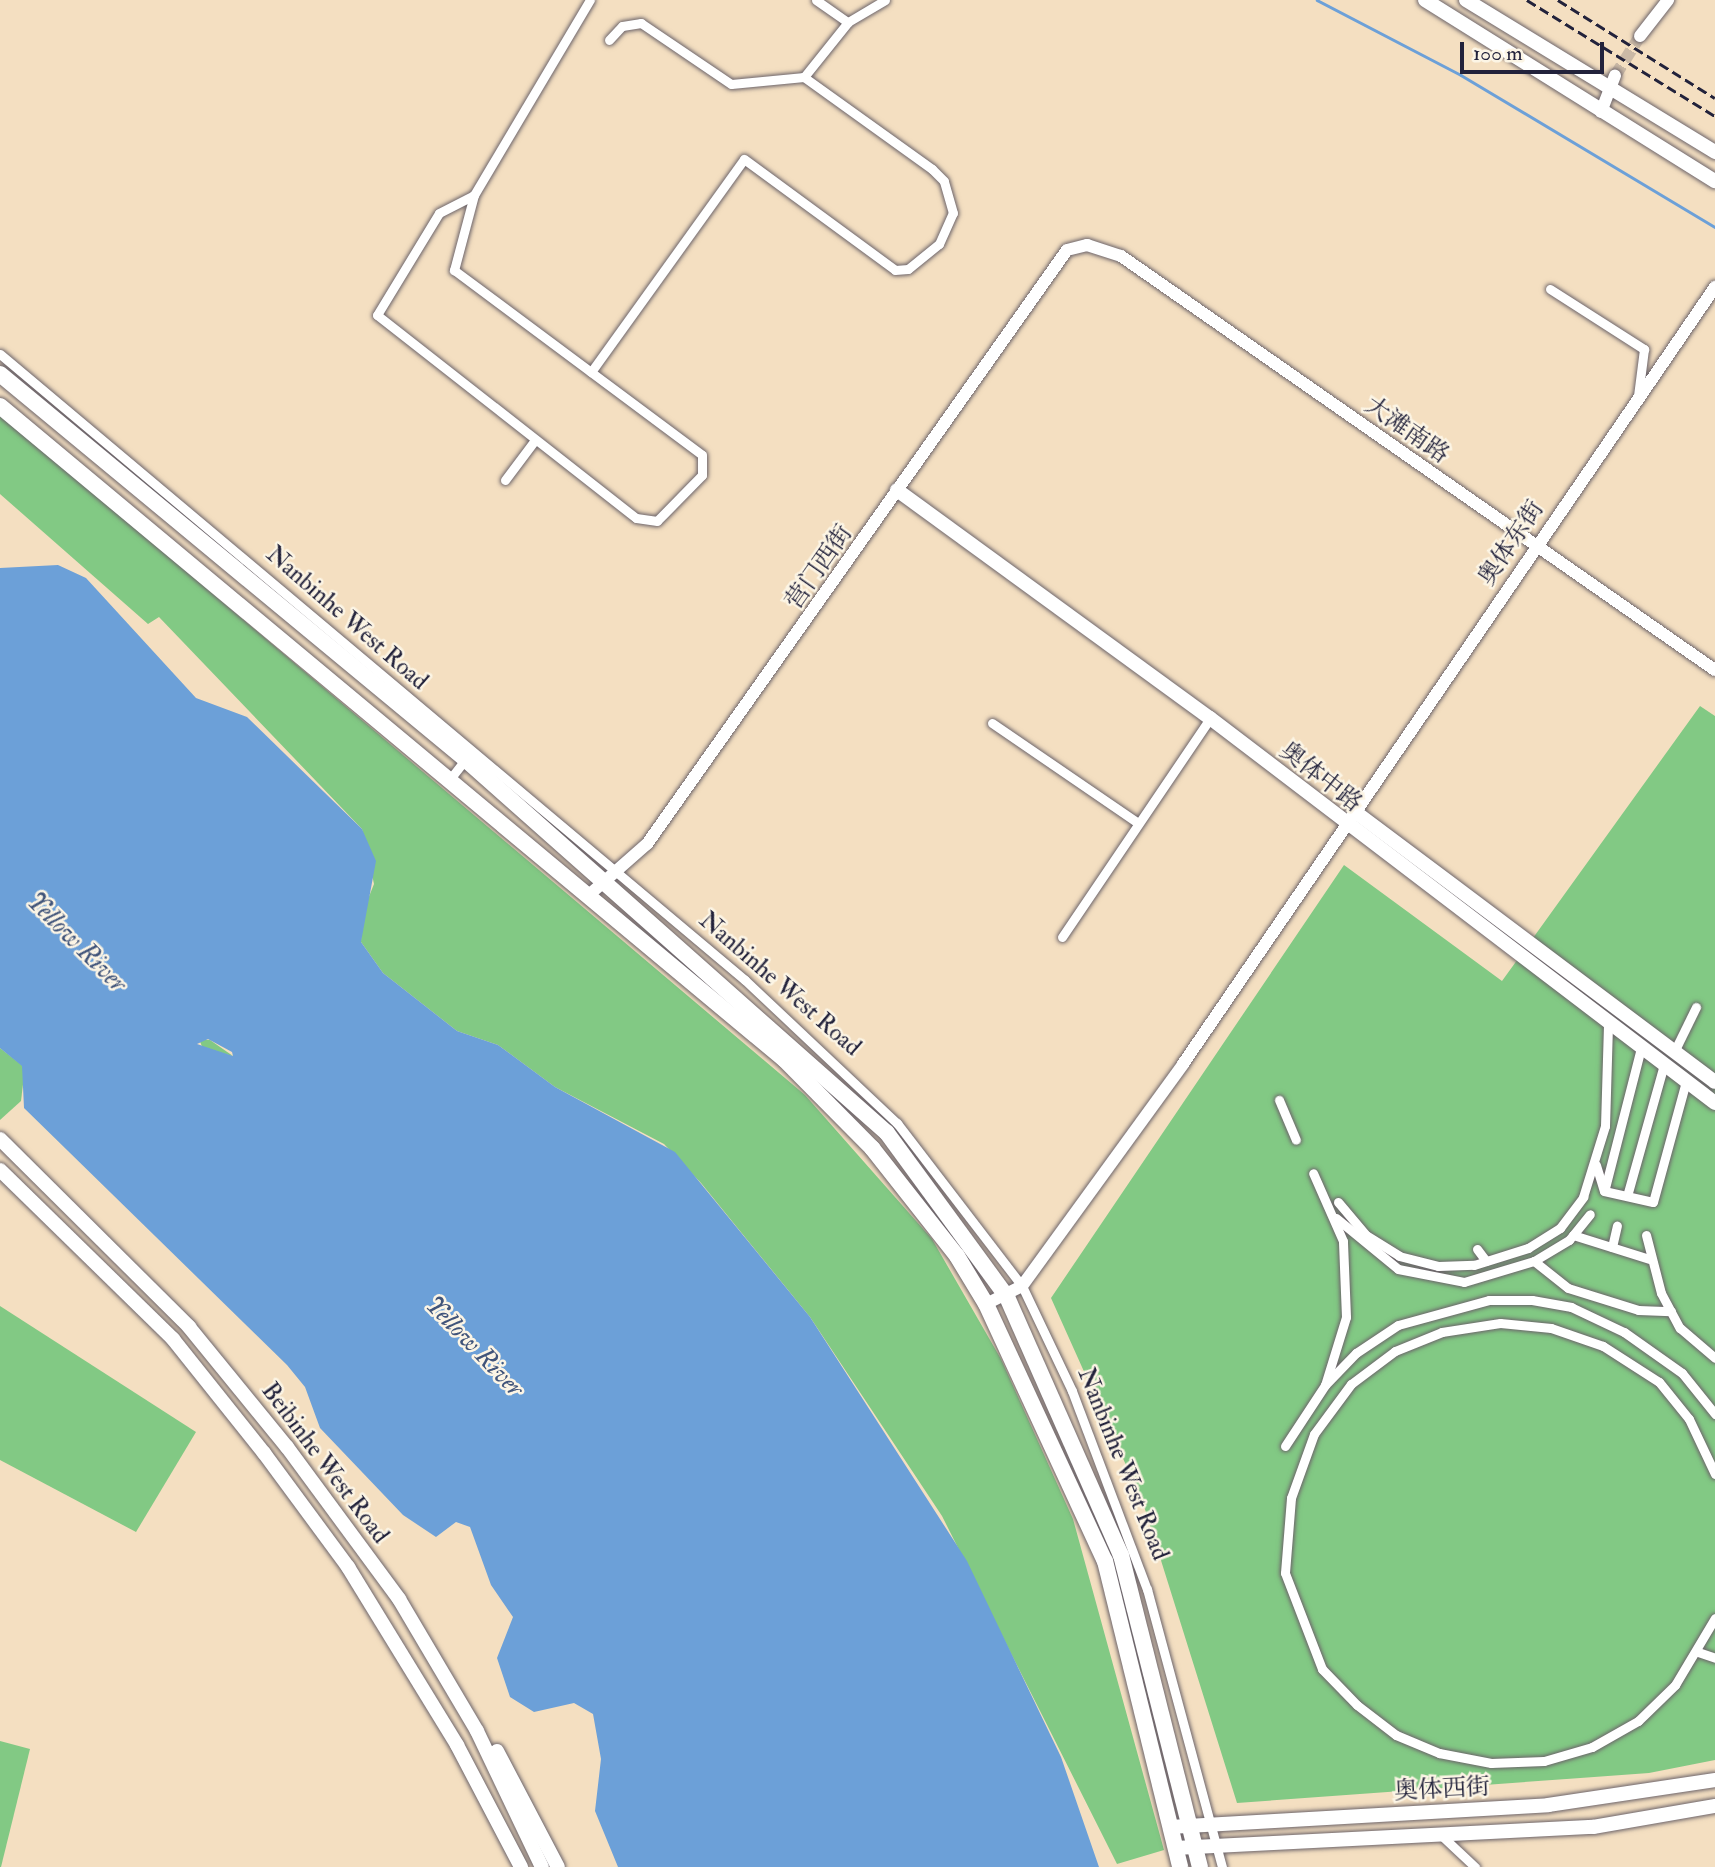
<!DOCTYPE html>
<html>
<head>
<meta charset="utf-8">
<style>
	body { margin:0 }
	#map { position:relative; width:1715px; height:1867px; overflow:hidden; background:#f4dfc1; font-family:"IM FELL Double Pica","Noto Serif SC",serif }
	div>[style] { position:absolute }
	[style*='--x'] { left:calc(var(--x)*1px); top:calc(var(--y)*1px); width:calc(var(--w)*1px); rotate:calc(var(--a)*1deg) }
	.green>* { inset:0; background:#82c984 }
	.water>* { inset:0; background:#6ca0d8 }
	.stream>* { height:2.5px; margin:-1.25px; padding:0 1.25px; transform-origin:1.25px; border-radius:1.25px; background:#6ca0d8 }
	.secondary-tunnel>* { height:12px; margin-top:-6px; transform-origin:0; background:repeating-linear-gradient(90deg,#cab9a6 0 12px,transparent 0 18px) }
	.roads { filter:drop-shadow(0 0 2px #6c646a) drop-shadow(0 0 2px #6c646a) }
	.street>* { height:9px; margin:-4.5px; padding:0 4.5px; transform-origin:4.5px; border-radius:4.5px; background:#fff }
	.secondary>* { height:12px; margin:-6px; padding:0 6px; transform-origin:6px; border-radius:6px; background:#fff }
	.primary>* { height:14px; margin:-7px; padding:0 7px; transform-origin:7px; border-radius:7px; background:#fff }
	.highway>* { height:16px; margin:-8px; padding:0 8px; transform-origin:8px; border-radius:8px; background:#fff }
	.rail>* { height:2.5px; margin-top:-1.25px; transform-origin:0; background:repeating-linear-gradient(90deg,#22223b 0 10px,transparent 0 15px) }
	span { translate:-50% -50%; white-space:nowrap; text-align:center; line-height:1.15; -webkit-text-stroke:5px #fcf5e5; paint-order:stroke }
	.street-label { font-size:24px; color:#22223b }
	.water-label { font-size:26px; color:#40547a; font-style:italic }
	.scale { position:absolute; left:1460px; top:42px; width:144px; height:32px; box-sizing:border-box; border:4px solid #22223b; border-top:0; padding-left:9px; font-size:21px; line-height:24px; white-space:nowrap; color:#22223b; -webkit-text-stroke:5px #fcf5e5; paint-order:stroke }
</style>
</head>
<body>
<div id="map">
	<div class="green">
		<div style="clip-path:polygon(0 414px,805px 1095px,932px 1239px,1001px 1359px,1073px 1519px,1164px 1850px,1117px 1864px,942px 1516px,810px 1317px,701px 1183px,664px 1144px,555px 1087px,498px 1045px,457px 1031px,383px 973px,361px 942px,362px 914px,374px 884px,362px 829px,159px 617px,148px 624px,0 494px)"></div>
		<div style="clip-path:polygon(1700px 706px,1715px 716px,1715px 1760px,1649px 1773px,1237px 1803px,1143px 1503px,1051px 1298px,1344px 865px,1502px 981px)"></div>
		<div style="clip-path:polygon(199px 1039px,210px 1040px,233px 1056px,203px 1049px)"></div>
		<div style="clip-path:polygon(0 1048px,23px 1066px,24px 1076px,21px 1101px,0 1120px)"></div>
		<div style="clip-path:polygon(0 1306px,196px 1432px,136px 1532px,0 1460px)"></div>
		<div style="clip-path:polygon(0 1741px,30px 1749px,1px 1867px,0 1867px)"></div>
	</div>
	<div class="water">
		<div style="clip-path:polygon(evenodd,58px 565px,86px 578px,196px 698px,247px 717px,362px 829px,376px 861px,361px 942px,383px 973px,457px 1031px,498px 1045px,555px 1087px,675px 1152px,810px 1317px,967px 1561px,1061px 1757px,1099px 1867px,618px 1867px,595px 1811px,601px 1759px,593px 1714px,574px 1703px,534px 1712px,510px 1697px,497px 1658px,513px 1617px,491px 1585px,470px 1527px,456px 1522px,436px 1537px,403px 1515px,320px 1428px,305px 1387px,287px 1365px,24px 1108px,22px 1066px,0 1048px,0 568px,58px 565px,208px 1039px,232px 1052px,233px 1056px,197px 1044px,208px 1039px)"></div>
	</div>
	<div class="stream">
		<div style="--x:1317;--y:0;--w:162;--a:27.5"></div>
		<div style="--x:1461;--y:75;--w:296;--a:30.9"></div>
	</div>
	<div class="secondary-tunnel">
		<div style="--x:1615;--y:76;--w:47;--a:-58"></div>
	</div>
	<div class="roads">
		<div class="street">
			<div style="--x:816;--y:0;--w:39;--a:35"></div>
			<div style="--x:848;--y:22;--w:43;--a:-30.7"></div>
			<div style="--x:804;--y:77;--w:70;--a:-51.3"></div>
			<div style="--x:474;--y:195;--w:78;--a:104.9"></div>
			<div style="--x:454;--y:270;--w:309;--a:36.7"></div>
			<div style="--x:702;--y:455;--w:20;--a:90"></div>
			<div style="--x:702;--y:475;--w:64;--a:134.4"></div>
			<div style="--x:657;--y:521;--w:21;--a:-172"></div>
			<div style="--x:636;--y:518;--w:329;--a:-141.9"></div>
			<div style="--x:377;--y:315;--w:119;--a:-58.7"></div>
			<div style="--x:439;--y:213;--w:39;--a:-27"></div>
			<div style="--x:474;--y:195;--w:227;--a:-59.3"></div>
			<div style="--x:1550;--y:289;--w:112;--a:32.6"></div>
			<div style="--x:1644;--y:349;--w:47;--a:97.3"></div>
			<div style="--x:0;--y:354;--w:973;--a:40.04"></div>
			<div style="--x:745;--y:980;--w:209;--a:43.3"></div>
			<div style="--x:897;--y:1123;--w:205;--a:52.5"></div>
			<div style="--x:1022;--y:1286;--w:116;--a:64.5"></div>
			<div style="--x:1072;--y:1391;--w:212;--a:69.3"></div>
			<div style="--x:1147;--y:1589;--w:288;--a:74.9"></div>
			<div style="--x:591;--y:372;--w:262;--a:-54.3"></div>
			<div style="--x:744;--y:159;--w:187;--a:36.3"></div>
			<div style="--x:895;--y:270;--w:13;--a:-4"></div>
			<div style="--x:908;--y:269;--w:40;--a:-39"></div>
			<div style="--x:939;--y:244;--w:34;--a:-66"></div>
			<div style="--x:953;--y:213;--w:33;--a:-106"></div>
			<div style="--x:944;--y:181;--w:17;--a:-135"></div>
			<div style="--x:932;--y:169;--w:158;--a:-144.3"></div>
			<div style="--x:804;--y:77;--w:73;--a:174.5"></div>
			<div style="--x:731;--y:84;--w:109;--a:-145.9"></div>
			<div style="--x:641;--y:23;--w:19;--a:171"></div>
			<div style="--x:622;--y:26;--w:19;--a:133"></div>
			<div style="--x:505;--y:480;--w:50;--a:-53.1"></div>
			<div style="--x:992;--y:723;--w:177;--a:34.4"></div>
			<div style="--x:450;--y:779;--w:28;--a:-52"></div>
			<div style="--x:1062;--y:937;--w:264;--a:-55.9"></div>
			<div style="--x:1674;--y:1052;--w:50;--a:-63.9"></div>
			<div style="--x:1279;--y:1100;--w:43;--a:67"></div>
			<div style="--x:1596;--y:1165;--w:27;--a:73"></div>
			<div style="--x:1604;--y:1191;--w:50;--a:12.7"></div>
			<div style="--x:1653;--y:1202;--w:125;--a:-74.7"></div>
			<div style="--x:1605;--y:1188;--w:145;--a:-75.6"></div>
			<div style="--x:1627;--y:1196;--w:137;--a:-74.3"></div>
			<div style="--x:1338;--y:1202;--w:43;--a:49.7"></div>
			<div style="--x:1366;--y:1235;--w:39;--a:32"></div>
			<div style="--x:1399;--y:1256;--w:40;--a:14.4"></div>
			<div style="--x:1438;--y:1266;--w:36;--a:-2"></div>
			<div style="--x:1474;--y:1265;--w:57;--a:-17.5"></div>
			<div style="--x:1528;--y:1248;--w:38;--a:-32"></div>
			<div style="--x:1560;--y:1228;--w:39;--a:-53"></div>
			<div style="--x:1583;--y:1197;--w:74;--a:-72.8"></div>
			<div style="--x:1605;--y:1126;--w:102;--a:-88.3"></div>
			<div style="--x:1336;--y:1218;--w:80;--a:39.4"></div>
			<div style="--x:1398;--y:1269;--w:67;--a:11.1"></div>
			<div style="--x:1464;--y:1282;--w:73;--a:-16.7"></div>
			<div style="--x:1534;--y:1261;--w:41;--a:-31"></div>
			<div style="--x:1569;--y:1240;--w:33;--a:-51"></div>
			<div style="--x:1573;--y:1235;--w:80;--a:17.5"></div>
			<div style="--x:1646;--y:1235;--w:60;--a:75.5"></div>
			<div style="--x:1661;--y:1293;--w:40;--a:62"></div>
			<div style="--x:1680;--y:1328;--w:46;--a:40.6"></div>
			<div style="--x:1612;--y:1247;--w:22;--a:-77"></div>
			<div style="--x:1477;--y:1249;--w:15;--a:53"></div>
			<div style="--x:1534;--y:1261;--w:43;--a:38.5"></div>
			<div style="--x:1568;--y:1288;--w:73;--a:17.4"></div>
			<div style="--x:1638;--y:1310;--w:33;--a:2"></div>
			<div style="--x:1325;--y:1385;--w:45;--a:-45.9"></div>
			<div style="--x:1356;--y:1353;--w:50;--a:-33.7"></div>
			<div style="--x:1398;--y:1325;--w:94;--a:-15.4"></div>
			<div style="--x:1489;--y:1300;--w:43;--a:0"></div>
			<div style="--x:1532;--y:1300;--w:40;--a:10"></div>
			<div style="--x:1571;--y:1307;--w:59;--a:25.3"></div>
			<div style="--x:1624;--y:1332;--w:71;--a:35.3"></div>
			<div style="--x:1682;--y:1373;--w:53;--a:51.2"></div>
			<div style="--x:1285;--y:1446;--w:73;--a:-56.7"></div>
			<div style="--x:1325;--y:1385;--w:71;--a:-72.8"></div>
			<div style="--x:1346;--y:1317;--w:76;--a:-92.3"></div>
			<div style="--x:1343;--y:1241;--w:74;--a:-113.8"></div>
			<div style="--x:1715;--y:1474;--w:61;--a:-115.3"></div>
			<div style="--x:1689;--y:1419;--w:48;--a:-129"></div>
			<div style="--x:1659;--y:1382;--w:67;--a:-147.3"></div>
			<div style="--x:1603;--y:1346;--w:55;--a:-160.9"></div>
			<div style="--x:1551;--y:1328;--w:51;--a:-174.4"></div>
			<div style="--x:1500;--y:1323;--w:59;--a:171.2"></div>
			<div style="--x:1442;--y:1332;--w:51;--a:158"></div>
			<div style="--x:1395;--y:1351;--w:55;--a:143.1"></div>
			<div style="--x:1351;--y:1384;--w:62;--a:126.5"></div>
			<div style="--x:1314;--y:1434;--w:68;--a:109.8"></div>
			<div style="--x:1291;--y:1498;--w:75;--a:94.6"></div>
			<div style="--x:1285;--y:1573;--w:103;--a:68.9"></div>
			<div style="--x:1322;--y:1669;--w:50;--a:45.8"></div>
			<div style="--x:1357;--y:1705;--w:49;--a:37.6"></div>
			<div style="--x:1396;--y:1735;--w:47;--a:22.7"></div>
			<div style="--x:1439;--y:1753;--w:53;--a:10.9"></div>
			<div style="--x:1491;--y:1763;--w:53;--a:-2.2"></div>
			<div style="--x:1544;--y:1761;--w:50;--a:-16.3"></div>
			<div style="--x:1592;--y:1747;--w:53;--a:-29.5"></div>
			<div style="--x:1638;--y:1721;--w:52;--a:-44.2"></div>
			<div style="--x:1675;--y:1685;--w:78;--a:-59.2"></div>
			<div style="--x:1698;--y:1652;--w:18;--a:19"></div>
			<div style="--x:1441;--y:1835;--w:47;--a:43.3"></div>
		</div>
		<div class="secondary">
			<div style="--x:1640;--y:36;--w:46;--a:-52.1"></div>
			<div style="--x:1601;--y:112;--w:39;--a:-69"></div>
			<div style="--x:590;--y:894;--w:76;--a:-41.3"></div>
			<div style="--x:647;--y:844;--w:727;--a:-54.74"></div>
			<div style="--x:1067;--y:250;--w:21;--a:-14"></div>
			<div style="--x:1087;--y:245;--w:36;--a:18"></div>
			<div style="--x:1121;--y:256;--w:724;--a:34.88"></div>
			<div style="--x:986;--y:1304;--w:40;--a:-26.6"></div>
			<div style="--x:1022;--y:1286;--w:274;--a:-54"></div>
			<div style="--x:1183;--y:1064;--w:942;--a:-55.6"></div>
		</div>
		<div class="primary">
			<div style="--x:1425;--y:0;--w:342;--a:32"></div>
			<div style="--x:1466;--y:0;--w:292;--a:31.4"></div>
			<div style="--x:897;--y:490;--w:387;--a:36.1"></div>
			<div style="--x:1210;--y:718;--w:635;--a:37.32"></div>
			<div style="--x:1354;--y:811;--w:451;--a:36.9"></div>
			<div style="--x:0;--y:1139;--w:267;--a:44.8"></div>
			<div style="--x:189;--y:1327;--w:155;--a:50.8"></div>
			<div style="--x:287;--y:1447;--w:189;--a:53.6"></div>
			<div style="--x:399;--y:1599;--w:153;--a:59.4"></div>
			<div style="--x:477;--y:1731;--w:151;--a:64.5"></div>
			<div style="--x:0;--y:1170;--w:242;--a:44.3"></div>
			<div style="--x:173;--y:1339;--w:146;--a:51.4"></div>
			<div style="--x:264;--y:1453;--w:142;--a:53.6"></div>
			<div style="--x:348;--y:1567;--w:209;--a:58.5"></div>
			<div style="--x:457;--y:1745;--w:138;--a:62.3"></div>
			<div style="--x:497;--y:1751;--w:131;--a:62.3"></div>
			<div style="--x:1170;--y:1827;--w:379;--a:-3.3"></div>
			<div style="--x:1548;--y:1805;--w:169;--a:-8.5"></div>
			<div style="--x:1175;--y:1848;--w:419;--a:-2.9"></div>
			<div style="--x:1593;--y:1827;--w:124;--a:-9.8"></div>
		</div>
		<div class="highway">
			<div style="--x:0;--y:374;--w:604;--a:39.62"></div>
			<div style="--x:465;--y:759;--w:564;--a:41.55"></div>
			<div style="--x:887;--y:1133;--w:203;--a:53.8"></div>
			<div style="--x:1007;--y:1297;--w:282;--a:66.2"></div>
			<div style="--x:1121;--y:1555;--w:322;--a:75.8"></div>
			<div style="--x:0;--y:406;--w:1022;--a:39.8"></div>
			<div style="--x:785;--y:1060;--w:124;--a:45.3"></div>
			<div style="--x:872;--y:1148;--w:137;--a:51.8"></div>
			<div style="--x:957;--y:1256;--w:56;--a:58.9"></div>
			<div style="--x:986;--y:1304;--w:283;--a:65.2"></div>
			<div style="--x:1105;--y:1561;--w:315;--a:76.2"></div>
		</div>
	</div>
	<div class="rail">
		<div style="--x:1527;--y:0;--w:221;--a:31.7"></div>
		<div style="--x:1558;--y:0;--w:185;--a:32"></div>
	</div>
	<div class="street-label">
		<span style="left:1407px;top:430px;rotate:35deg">大滩南路</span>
		<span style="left:1511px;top:543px;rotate:-56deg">奥体东街</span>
		<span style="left:819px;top:567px;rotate:-55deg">营门西街</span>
		<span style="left:347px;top:618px;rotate:41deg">Nanbinhe West Road</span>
		<span style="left:1321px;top:777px;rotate:38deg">奥体中路</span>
		<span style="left:780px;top:984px;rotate:41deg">Nanbinhe West Road</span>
		<span style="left:325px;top:1463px;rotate:53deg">Beibinhe West Road</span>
		<span style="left:1123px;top:1464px;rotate:68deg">Nanbinhe West Road</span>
		<span style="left:1442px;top:1789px;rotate:-3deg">奥体西街</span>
	</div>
	<div class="water-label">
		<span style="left:76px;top:943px;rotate:45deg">Yellow River</span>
		<span style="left:474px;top:1347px;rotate:46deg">Yellow River</span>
	</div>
	<div class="scale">100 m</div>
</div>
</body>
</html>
